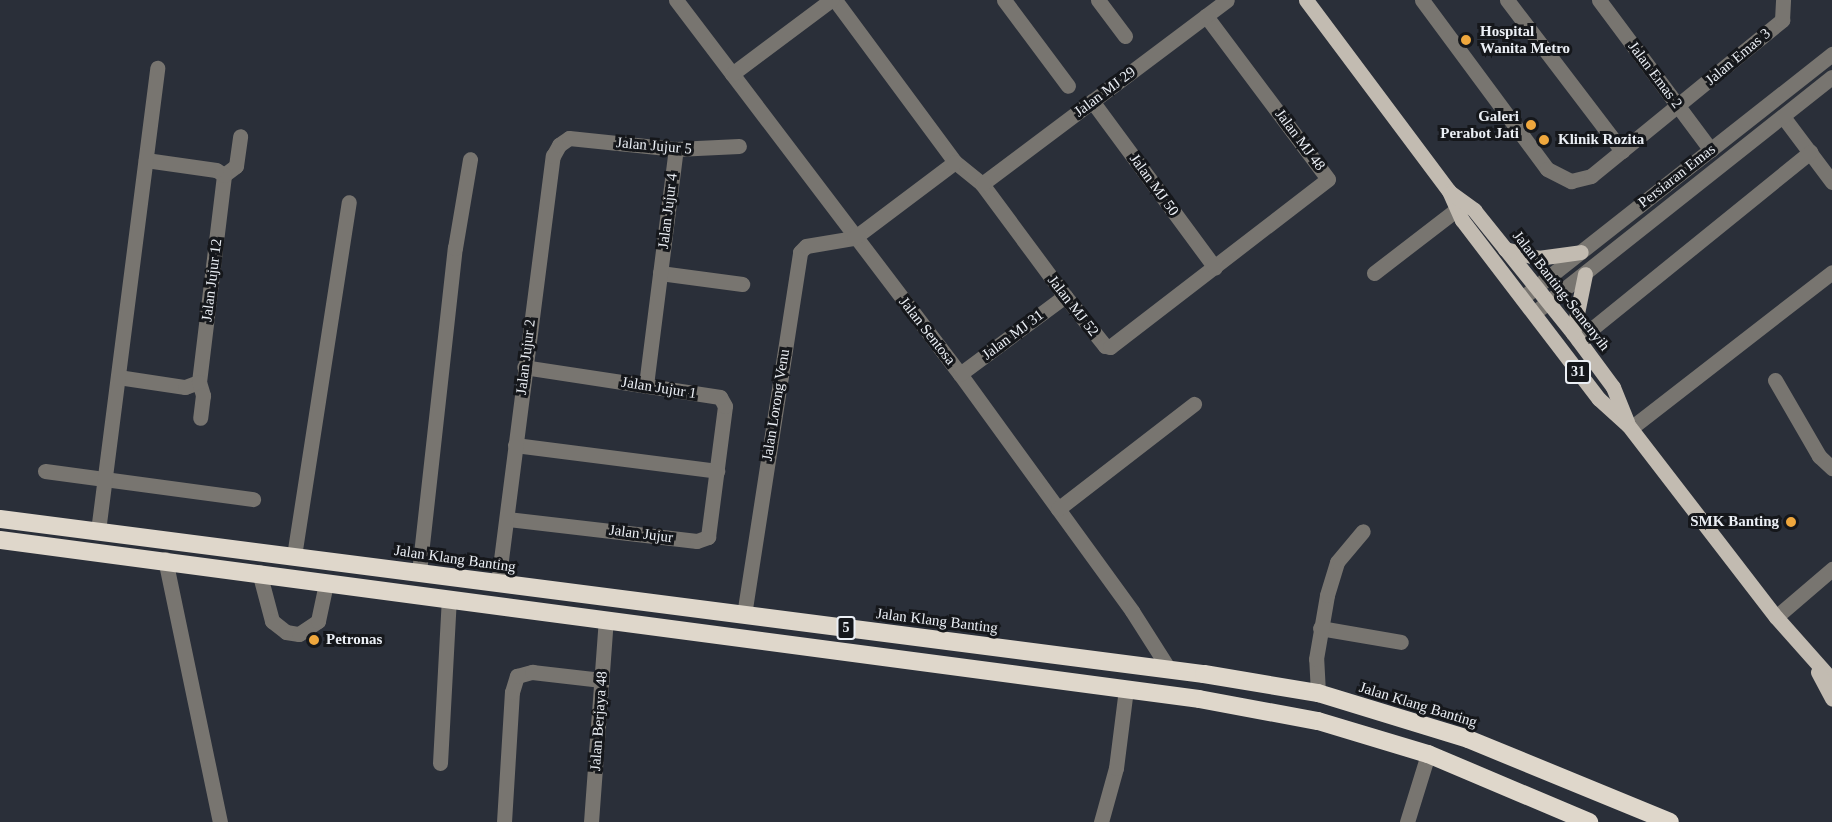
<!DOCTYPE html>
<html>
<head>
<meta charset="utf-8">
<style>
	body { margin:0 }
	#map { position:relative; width:1832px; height:822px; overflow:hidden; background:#2a2f39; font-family:"Times New Roman",serif }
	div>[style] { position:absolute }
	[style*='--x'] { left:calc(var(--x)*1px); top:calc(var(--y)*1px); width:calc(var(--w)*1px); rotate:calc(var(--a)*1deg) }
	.minor>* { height:15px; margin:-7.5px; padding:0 7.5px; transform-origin:7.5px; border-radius:7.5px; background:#787570 }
	.major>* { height:15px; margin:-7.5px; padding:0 7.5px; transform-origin:7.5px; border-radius:7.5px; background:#c2bbb1 }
	.highway>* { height:18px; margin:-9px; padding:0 9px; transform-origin:9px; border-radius:9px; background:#dfd7cb }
	.dots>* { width:16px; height:16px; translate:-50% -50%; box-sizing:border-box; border:3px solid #15171b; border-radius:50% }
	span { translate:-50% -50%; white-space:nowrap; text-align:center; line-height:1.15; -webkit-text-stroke:6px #15171b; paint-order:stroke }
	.shield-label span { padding:2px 4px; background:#15171b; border:2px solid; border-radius:4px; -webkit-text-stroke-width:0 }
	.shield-label { font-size:14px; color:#ebeff5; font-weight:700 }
	.poi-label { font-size:15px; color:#ebeff5; font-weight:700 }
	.left { translate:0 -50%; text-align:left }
	.right { translate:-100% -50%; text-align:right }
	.street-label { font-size:15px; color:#ebeff5 }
</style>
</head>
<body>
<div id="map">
	<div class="minor">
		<div style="--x:676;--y:0;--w:470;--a:52.8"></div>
		<div style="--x:960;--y:374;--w:293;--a:54"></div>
		<div style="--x:1132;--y:611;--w:69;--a:57.5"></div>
		<div style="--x:835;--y:0;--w:202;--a:53.5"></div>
		<div style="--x:955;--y:162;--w:35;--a:39"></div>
		<div style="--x:982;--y:184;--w:139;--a:53.5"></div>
		<div style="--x:1065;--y:296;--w:64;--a:51.3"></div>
		<div style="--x:1105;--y:346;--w:5;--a:11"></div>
		<div style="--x:1110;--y:347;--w:275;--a:-37.6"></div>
		<div style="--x:1328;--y:179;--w:204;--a:-126.8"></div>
		<div style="--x:1004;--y:0;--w:107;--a:53.3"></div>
		<div style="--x:1098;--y:0;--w:45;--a:53.1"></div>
		<div style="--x:1422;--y:0;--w:210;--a:53.5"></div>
		<div style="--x:1547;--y:169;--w:27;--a:27"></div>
		<div style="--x:1571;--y:181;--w:21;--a:-14"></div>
		<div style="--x:1591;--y:176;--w:247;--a:-39.2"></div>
		<div style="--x:1782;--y:20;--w:20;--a:-87"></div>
		<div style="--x:1507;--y:0;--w:190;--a:52.7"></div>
		<div style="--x:1599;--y:0;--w:187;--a:53.3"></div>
		<div style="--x:732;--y:74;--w:124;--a:-36.8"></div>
		<div style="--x:1092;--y:101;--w:207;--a:53.6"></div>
		<div style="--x:1784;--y:118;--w:80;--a:53.1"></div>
		<div style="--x:224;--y:175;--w:15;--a:-37"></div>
		<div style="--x:236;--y:166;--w:30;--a:-82"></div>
		<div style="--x:982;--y:184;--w:306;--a:-36.9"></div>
		<div style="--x:660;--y:273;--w:83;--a:7.6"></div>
		<div style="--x:1374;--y:273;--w:105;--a:-37.6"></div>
		<div style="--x:1522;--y:298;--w:395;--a:-38.2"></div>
		<div style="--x:1534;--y:313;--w:380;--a:-38.4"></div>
		<div style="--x:1578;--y:340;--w:299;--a:-39"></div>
		<div style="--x:960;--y:374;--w:131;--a:-36.6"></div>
		<div style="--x:118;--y:377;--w:68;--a:8.5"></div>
		<div style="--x:185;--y:387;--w:15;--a:-20"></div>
		<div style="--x:199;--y:382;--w:209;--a:-83.1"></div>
		<div style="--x:224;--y:175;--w:9;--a:-148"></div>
		<div style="--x:216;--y:170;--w:71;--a:-171.9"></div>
		<div style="--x:1775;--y:380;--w:88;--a:59.9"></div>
		<div style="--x:1819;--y:456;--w:18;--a:43"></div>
		<div style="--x:199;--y:382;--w:14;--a:73"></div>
		<div style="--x:203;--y:395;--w:23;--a:97"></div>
		<div style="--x:646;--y:385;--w:238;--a:-82.8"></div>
		<div style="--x:1631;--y:428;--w:254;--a:-37.8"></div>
		<div style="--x:515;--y:445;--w:204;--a:7.3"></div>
		<div style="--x:45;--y:471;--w:210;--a:7.7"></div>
		<div style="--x:1058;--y:509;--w:172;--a:-37.7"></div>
		<div style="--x:507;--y:519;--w:191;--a:6.6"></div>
		<div style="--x:697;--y:541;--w:12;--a:-20"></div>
		<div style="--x:708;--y:537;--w:132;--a:-82.6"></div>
		<div style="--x:725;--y:406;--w:10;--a:-119"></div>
		<div style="--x:720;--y:397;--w:198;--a:-171.3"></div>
		<div style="--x:98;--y:531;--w:467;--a:-82.7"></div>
		<div style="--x:294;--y:556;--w:358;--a:-81.2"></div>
		<div style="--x:165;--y:559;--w:269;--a:78.2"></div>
		<div style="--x:259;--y:572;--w:51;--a:75.1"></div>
		<div style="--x:272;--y:621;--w:18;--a:38"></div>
		<div style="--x:286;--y:632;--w:13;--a:9"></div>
		<div style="--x:299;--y:634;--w:23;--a:-34"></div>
		<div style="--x:318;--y:621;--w:39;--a:-78"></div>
		<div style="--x:419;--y:572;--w:326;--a:-83.7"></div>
		<div style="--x:455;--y:248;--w:90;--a:-80.4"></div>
		<div style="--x:498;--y:583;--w:431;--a:-82.7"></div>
		<div style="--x:553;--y:156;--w:13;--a:-61"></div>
		<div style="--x:559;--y:145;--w:12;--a:-35"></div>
		<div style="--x:569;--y:138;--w:108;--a:5.9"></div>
		<div style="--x:676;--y:149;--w:63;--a:-2.7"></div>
		<div style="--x:744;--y:615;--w:367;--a:-81.2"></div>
		<div style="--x:800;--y:252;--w:8;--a:-45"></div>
		<div style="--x:806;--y:246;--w:49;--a:-9.5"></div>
		<div style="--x:854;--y:238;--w:126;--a:-37"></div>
		<div style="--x:1776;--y:617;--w:74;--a:-40.6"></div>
		<div style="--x:1320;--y:628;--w:82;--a:9.8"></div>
		<div style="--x:1318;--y:693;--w:34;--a:-93"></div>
		<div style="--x:1316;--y:659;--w:65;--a:-80.2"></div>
		<div style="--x:1327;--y:595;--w:34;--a:-73"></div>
		<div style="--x:1337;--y:562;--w:40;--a:-50"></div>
		<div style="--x:440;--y:763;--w:164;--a:-86.9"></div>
		<div style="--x:504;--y:822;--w:130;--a:-86.5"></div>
		<div style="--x:512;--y:692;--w:17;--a:-73"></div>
		<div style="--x:517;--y:676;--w:16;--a:-15"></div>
		<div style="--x:532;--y:672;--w:70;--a:6.5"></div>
		<div style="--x:591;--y:822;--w:203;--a:-85.8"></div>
		<div style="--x:1101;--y:822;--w:56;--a:-74.5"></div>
		<div style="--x:1116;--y:768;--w:80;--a:-82.8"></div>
		<div style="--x:1407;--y:822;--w:71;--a:-72.8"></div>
	</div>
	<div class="major">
		<div style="--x:1306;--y:0;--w:239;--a:53.2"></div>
		<div style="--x:1449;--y:191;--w:32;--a:66"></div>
		<div style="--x:1462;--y:220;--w:225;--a:52.6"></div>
		<div style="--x:1599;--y:399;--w:39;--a:42"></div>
		<div style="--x:1628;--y:425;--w:242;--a:52.4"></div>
		<div style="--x:1776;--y:617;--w:84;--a:48.4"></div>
		<div style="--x:1451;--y:193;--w:29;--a:36"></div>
		<div style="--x:1474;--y:210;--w:158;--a:51.2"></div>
		<div style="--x:1573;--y:333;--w:67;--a:53.5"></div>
		<div style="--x:1613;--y:387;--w:38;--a:68"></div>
		<div style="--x:1505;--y:249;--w:34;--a:15"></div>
		<div style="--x:1538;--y:258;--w:43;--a:-7.9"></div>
		<div style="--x:1573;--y:333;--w:60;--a:-78.5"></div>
		<div style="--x:1818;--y:672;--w:30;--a:62"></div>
	</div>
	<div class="highway">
		<div style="--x:0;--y:519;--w:1214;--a:7.34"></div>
		<div style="--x:1204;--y:674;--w:116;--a:9.5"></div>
		<div style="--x:1318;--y:693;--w:157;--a:17"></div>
		<div style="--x:1468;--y:739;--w:218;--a:22.3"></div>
		<div style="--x:0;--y:540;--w:1209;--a:7.55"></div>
		<div style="--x:1199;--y:699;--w:121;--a:10.5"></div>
		<div style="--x:1318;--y:721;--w:115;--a:16.7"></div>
		<div style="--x:1428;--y:754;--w:175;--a:22.9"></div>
	</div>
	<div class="dots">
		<div style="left:1466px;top:40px;background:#efa73d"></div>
		<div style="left:1531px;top:125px;background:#efa73d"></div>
		<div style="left:1544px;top:140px;background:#efa73d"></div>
		<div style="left:1791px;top:522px;background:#efa73d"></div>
		<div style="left:314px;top:640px;background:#efa73d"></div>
	</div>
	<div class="shield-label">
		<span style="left:1578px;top:372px">31</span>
		<span style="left:846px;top:628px">5</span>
	</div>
	<div class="poi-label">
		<span class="left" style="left:1480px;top:40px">Hospital<br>Wanita Metro</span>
		<span class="right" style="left:1519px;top:125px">Galeri<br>Perabot Jati</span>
		<span class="left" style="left:1558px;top:140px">Klinik Rozita</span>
		<span class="right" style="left:1779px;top:522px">SMK Banting</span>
		<span class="left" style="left:326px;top:640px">Petronas</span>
	</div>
	<div class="street-label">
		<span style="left:1738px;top:57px;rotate:-40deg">Jalan Emas 3</span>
		<span style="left:1655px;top:75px;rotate:53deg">Jalan Emas 2</span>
		<span style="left:1105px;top:92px;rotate:-37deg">Jalan MJ 29</span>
		<span style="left:1300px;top:140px;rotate:53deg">Jalan MJ 48</span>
		<span style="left:654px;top:146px;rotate:5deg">Jalan Jujur 5</span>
		<span style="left:1677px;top:176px;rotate:-38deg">Persiaran Emas</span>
		<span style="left:1154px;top:185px;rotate:54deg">Jalan MJ 50</span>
		<span style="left:668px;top:211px;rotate:-83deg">Jalan Jujur 4</span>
		<span style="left:212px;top:280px;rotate:-83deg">Jalan Jujur 12</span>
		<span style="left:1561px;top:291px;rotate:52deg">Jalan Banting-Semenyih</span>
		<span style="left:1073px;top:306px;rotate:52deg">Jalan MJ 52</span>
		<span style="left:927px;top:331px;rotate:52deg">Jalan Sentosa</span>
		<span style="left:1013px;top:335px;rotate:-37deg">Jalan MJ 31</span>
		<span style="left:526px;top:357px;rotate:-83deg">Jalan Jujur 2</span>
		<span style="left:659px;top:388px;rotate:9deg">Jalan Jujur 1</span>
		<span style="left:776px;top:405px;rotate:-81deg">Jalan Lorong Venu</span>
		<span style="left:641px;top:534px;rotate:7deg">Jalan Jujur</span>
		<span style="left:455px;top:559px;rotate:8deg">Jalan Klang Banting</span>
		<span style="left:937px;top:621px;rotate:7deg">Jalan Klang Banting</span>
		<span style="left:1418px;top:705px;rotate:17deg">Jalan Klang Banting</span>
		<span style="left:599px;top:721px;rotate:-86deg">Jalan Berjaya 48</span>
	</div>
</div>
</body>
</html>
